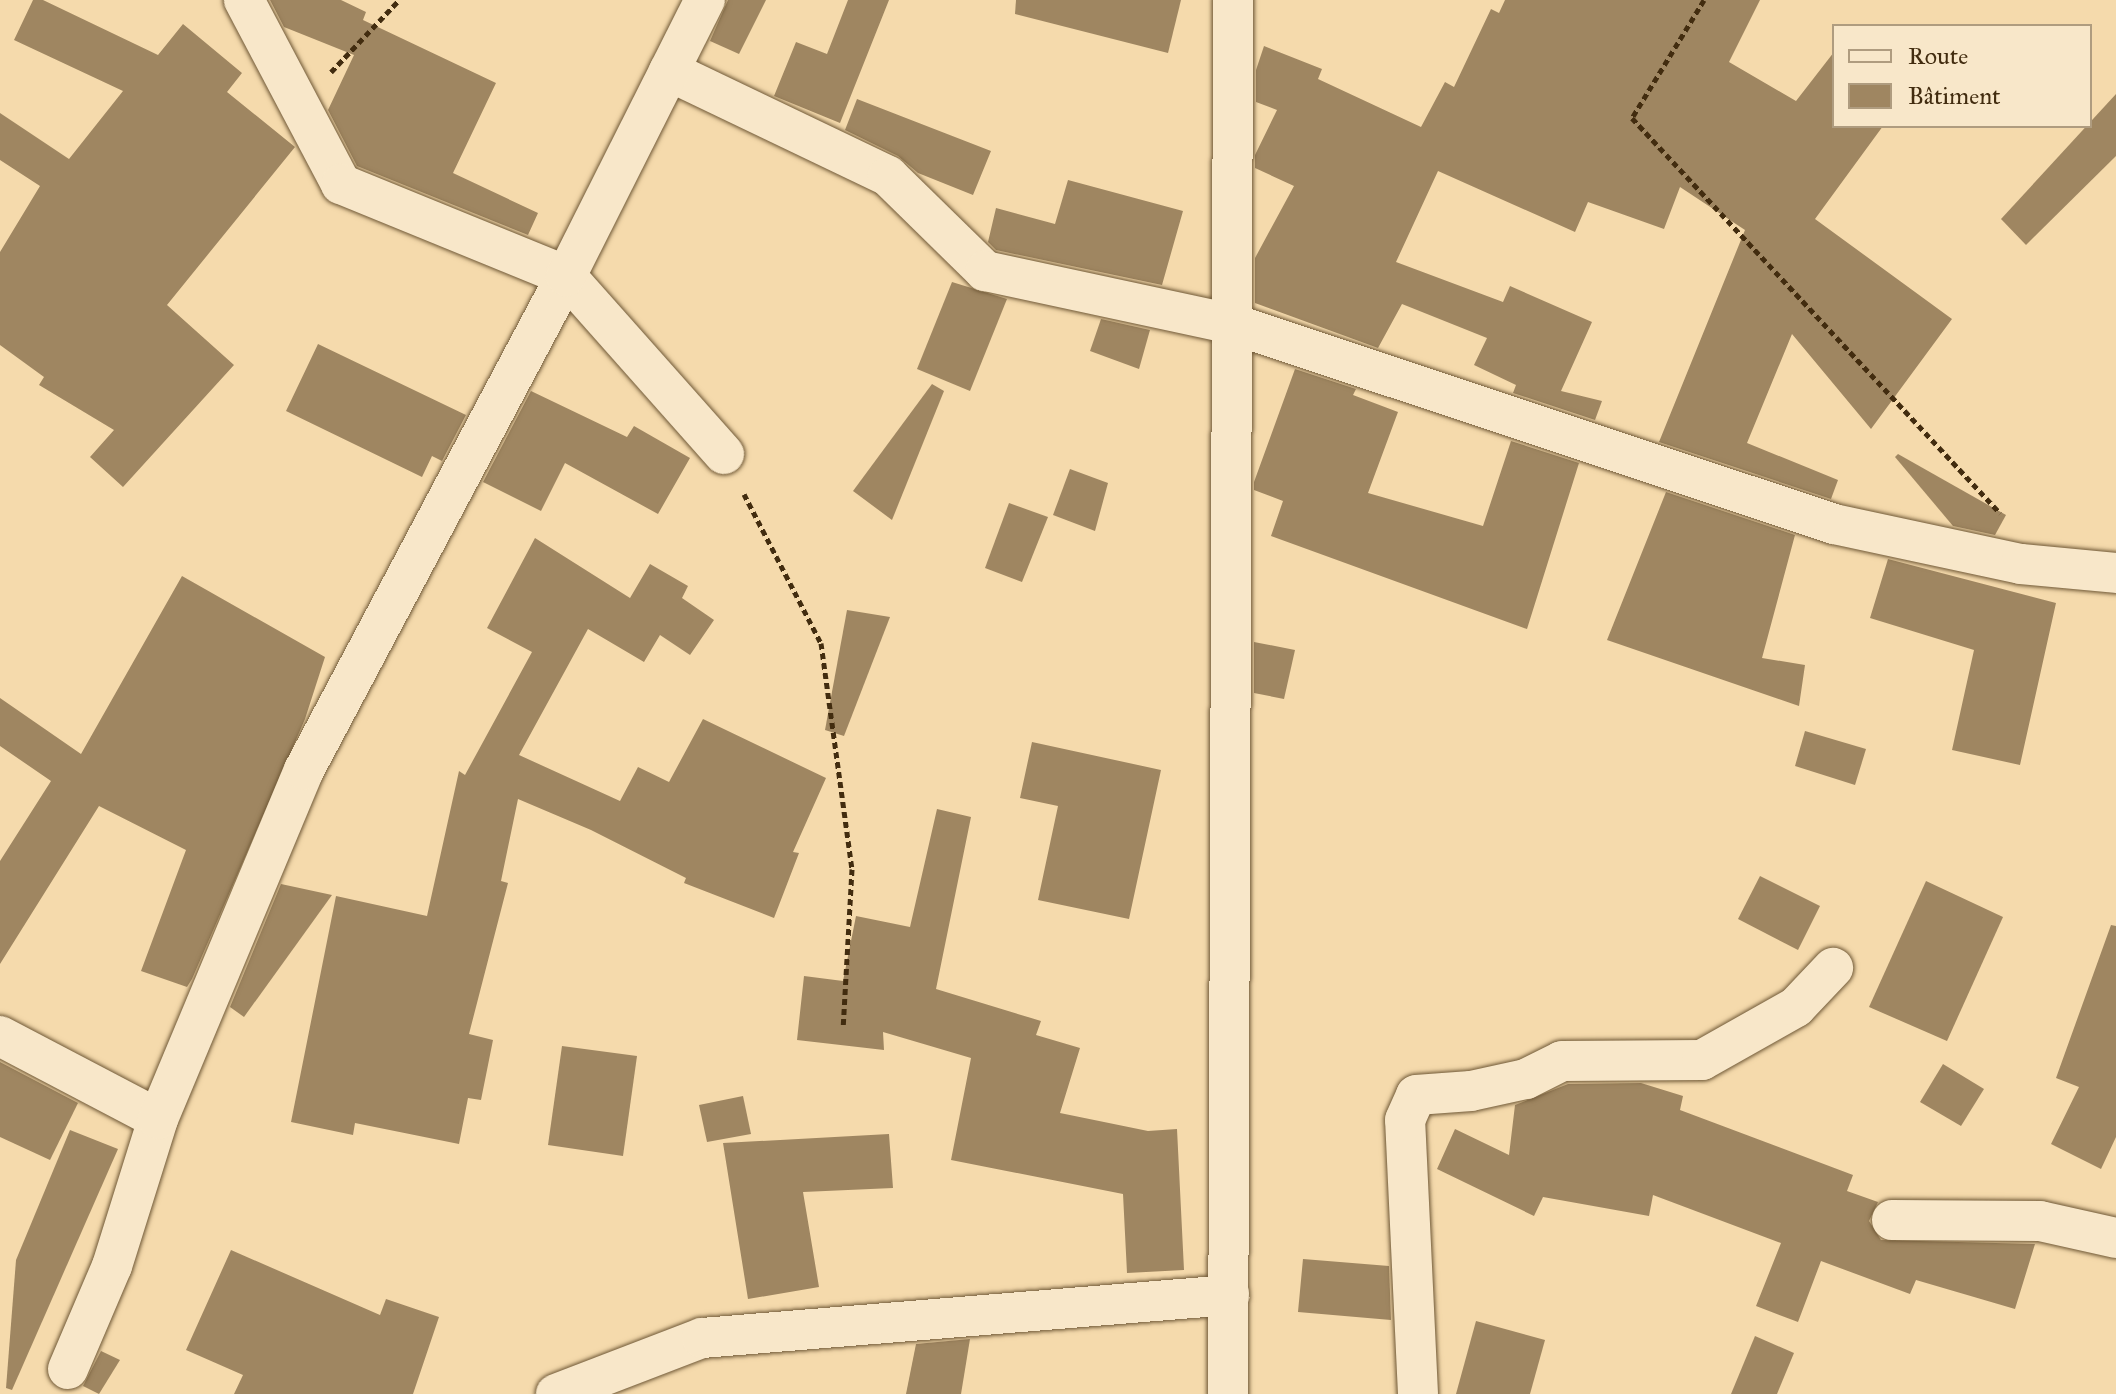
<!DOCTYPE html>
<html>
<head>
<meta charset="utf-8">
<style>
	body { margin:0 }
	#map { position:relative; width:2116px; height:1394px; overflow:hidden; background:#f5daac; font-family:"IM FELL Great Primer",serif }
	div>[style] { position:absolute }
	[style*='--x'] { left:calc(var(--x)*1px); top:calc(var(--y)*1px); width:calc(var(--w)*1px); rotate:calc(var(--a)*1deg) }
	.building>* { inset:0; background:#9f8661 }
	.path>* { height:5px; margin-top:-2.5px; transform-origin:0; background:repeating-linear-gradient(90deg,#422c0f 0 6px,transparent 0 10px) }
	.roads { filter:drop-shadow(0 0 2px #6f5836) drop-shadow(0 0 2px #6f5836) }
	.street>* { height:40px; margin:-20px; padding:0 20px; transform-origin:20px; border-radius:20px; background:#f8e7c9 }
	span { translate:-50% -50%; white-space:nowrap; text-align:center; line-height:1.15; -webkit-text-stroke:6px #f8e7c9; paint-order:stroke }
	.legend { position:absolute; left:1832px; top:24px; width:260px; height:104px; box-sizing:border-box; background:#f8e7c9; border:2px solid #af9c7f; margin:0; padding:10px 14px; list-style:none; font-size:24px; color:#422c0f }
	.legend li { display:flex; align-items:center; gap:16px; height:40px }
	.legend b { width:40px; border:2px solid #af9c7f }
</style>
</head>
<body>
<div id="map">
	<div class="building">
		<div style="clip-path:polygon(33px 0,43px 0,158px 55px,183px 24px,242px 73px,227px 92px,295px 147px,167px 305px,234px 365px,123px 487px,90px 457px,114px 430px,39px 385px,44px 377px,0 345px,0 252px,40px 186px,0 160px,0 113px,69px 159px,123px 91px,14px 40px)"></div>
		<div style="clip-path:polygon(270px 0,341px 0,366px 12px,363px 20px,496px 83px,453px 173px,538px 213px,528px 235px,357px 166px,328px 110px,354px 55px,284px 27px)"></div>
		<div style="clip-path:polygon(728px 0,766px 0,739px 54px,710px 41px)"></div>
		<div style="clip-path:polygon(848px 0,889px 0,840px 123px,774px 96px,796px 42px,827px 54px)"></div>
		<div style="clip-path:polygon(1016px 0,1181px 0,1168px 53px,1015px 14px)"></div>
		<div style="clip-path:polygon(1505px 0,1760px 0,1729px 62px,1796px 101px,1834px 52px,1834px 126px,1883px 126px,1815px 219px,1952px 319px,1871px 429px,1792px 334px,1747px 443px,1838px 480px,1831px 499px,1659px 442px,1745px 230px,1680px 187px,1664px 229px,1588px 202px,1575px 232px,1438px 171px,1396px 262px,1503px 302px,1510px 286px,1592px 322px,1561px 391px,1602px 401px,1595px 420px,1513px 393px,1516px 385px,1474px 365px,1487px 338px,1402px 304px,1378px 348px,1255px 303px,1255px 258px,1294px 186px,1255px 168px,1255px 155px,1277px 110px,1256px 102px,1256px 70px,1264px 46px,1322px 69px,1318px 79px,1421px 127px,1445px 82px,1454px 87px,1491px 9px,1499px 13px)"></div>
		<div style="clip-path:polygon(2116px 94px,2116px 156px,2026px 245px,2001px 219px)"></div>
		<div style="clip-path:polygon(857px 99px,991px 151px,973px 195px,918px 173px,898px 156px,845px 130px)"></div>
		<div style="clip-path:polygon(1068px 180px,1183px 211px,1162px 285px,996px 250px,988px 242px,996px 208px,1055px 224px)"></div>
		<div style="clip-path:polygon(952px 282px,1007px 299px,970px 391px,917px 369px)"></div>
		<div style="clip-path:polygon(1101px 319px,1150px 330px,1139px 369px,1090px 351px)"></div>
		<div style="clip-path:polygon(318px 344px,466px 415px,442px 461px,432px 456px,422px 477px,286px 411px)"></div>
		<div style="clip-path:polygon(1295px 369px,1356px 389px,1353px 395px,1398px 412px,1368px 493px,1483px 526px,1511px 441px,1579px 463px,1527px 629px,1271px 536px,1283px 501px,1254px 490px,1254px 482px)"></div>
		<div style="clip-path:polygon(932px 384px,944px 391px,892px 520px,853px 491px)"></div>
		<div style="clip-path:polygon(531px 391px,627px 437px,634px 426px,690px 458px,658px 514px,565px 463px,541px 511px,483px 482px)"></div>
		<div style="clip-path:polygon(1898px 454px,2006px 515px,1995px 535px,1953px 526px,1895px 457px)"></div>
		<div style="clip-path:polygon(1070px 469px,1108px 483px,1095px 531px,1053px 515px)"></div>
		<div style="clip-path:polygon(1666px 492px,1795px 535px,1762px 658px,1805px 665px,1799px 706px,1607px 640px)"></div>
		<div style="clip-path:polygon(1009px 503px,1048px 517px,1022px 582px,985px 568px)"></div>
		<div style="clip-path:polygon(535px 538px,630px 598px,650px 564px,688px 586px,682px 598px,714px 620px,690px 655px,660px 635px,644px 662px,588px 629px,519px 755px,620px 801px,638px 767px,669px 782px,703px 719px,826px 778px,793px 852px,799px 853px,774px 918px,684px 883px,686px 878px,591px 830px,518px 799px,501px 881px,508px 883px,469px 1034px,493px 1040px,481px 1100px,468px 1098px,459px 1144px,355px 1123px,353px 1135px,291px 1122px,336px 896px,427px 916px,459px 771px,465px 775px,532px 652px,487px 628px)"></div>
		<div style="clip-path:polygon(1888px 559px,2056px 603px,2020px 765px,1952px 750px,1974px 650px,1870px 618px)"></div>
		<div style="clip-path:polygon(182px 576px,325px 657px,305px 719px,192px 979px,187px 987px,141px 971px,186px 850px,99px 806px,0 964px,0 861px,51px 781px,0 746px,0 698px,81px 754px)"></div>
		<div style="clip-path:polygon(847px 610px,890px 617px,844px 736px,825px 730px)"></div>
		<div style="clip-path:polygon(1254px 642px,1295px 650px,1284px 699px,1254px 693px)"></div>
		<div style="clip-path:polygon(1805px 731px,1866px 749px,1855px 785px,1795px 766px)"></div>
		<div style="clip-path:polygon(1032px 742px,1161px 770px,1129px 919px,1038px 900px,1058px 806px,1020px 798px)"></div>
		<div style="clip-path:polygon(937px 809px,971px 817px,936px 989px,1041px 1021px,1036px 1035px,1080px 1048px,1060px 1113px,1148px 1131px,1177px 1129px,1184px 1270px,1127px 1273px,1123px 1194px,951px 1160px,971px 1058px,883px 1032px,884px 1050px,797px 1040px,804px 976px,843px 981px,856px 916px,910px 927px)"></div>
		<div style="clip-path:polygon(1760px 876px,1820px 906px,1798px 950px,1738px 919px)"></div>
		<div style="clip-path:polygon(1926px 881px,2003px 917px,1947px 1041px,1869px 1007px)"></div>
		<div style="clip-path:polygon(281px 884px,332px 895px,244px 1017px,230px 1007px)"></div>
		<div style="clip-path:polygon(2111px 925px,2116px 926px,2116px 1137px,2101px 1169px,2051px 1144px,2079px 1087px,2056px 1078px)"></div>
		<div style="clip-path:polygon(562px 1046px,637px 1056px,623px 1156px,548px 1145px)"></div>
		<div style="clip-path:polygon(0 1062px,78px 1103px,50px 1160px,0 1137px)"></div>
		<div style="clip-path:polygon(1943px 1064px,1984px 1089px,1961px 1126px,1920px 1102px)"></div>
		<div style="clip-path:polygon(1641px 1083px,1683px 1096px,1680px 1110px,1853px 1175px,1847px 1191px,1878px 1202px,1869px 1221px,1881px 1240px,2035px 1244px,2015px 1309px,1916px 1280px,1910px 1294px,1821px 1261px,1798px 1322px,1756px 1306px,1781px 1243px,1653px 1195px,1649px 1216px,1543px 1197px,1534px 1216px,1437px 1169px,1455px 1129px,1509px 1155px,1515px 1105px,1568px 1084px)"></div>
		<div style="clip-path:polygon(743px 1096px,751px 1134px,707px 1142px,699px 1105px)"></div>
		<div style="clip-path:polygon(70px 1130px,118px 1149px,12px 1390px,6px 1388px,16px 1260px)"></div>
		<div style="clip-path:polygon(889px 1134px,893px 1188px,803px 1192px,819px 1287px,748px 1299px,723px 1143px)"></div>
		<div style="clip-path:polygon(231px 1250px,380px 1315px,386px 1299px,439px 1317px,413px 1394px,234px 1394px,243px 1375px,186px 1350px)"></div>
		<div style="clip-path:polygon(1303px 1259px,1389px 1266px,1391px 1320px,1298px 1312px)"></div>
		<div style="clip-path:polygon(1476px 1321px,1545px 1340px,1530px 1394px,1456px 1394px)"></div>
		<div style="clip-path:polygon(1755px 1336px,1794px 1353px,1777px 1394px,1731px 1394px)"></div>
		<div style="clip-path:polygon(970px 1339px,961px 1394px,906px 1394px,916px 1344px)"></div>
		<div style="clip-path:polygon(101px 1351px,120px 1360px,99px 1394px,83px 1386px)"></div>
	</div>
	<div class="path">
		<div style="--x:1704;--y:0;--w:138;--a:121.4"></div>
		<div style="--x:1632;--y:118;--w:540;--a:47.03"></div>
		<div style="--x:331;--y:72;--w:99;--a:-46.6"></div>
		<div style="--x:744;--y:494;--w:168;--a:62.7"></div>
		<div style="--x:821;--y:643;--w:228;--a:82.2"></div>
		<div style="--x:852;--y:869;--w:159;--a:93.2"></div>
	</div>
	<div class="roads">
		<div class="street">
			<div style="--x:244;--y:0;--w:208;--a:62.2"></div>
			<div style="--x:341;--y:184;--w:243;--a:22.2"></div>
			<div style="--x:566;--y:276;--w:238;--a:48.4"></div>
			<div style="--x:669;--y:71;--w:243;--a:25.6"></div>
			<div style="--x:888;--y:176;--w:136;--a:44.4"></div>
			<div style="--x:985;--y:271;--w:254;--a:12.1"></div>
			<div style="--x:1233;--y:324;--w:633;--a:18.41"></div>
			<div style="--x:1834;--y:524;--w:191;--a:12.1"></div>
			<div style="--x:2021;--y:564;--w:95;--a:5.4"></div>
			<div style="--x:0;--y:1036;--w:178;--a:27.7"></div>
			<div style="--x:1892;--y:1220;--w:148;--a:0.4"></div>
			<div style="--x:2040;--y:1221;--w:78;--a:12.6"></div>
			<div style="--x:68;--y:1369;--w:112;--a:-66.9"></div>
			<div style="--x:112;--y:1266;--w:154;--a:-72.6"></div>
			<div style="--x:158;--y:1119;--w:378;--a:-67.3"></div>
			<div style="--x:304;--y:770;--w:559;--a:-62.06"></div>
			<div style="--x:566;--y:276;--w:309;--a:-63.3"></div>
			<div style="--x:556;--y:1394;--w:156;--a:-21"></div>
			<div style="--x:702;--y:1338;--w:529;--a:-4.66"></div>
			<div style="--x:1228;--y:1394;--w:1394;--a:-89.79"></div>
			<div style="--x:1418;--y:1394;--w:274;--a:-92.7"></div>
			<div style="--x:1405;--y:1120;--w:27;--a:-66"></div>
			<div style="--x:1416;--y:1095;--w:55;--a:-4.2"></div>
			<div style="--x:1471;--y:1091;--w:56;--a:-12.3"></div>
			<div style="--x:1526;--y:1079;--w:40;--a:-26.6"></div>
			<div style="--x:1562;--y:1061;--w:140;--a:-0.4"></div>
			<div style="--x:1702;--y:1060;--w:108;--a:-29.4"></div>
			<div style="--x:1796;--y:1007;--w:54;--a:-46.5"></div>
		</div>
	</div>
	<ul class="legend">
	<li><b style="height:10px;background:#f8e7c9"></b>Route</li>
	<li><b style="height:22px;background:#9f8661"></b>Bâtiment</li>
	</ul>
</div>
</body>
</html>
